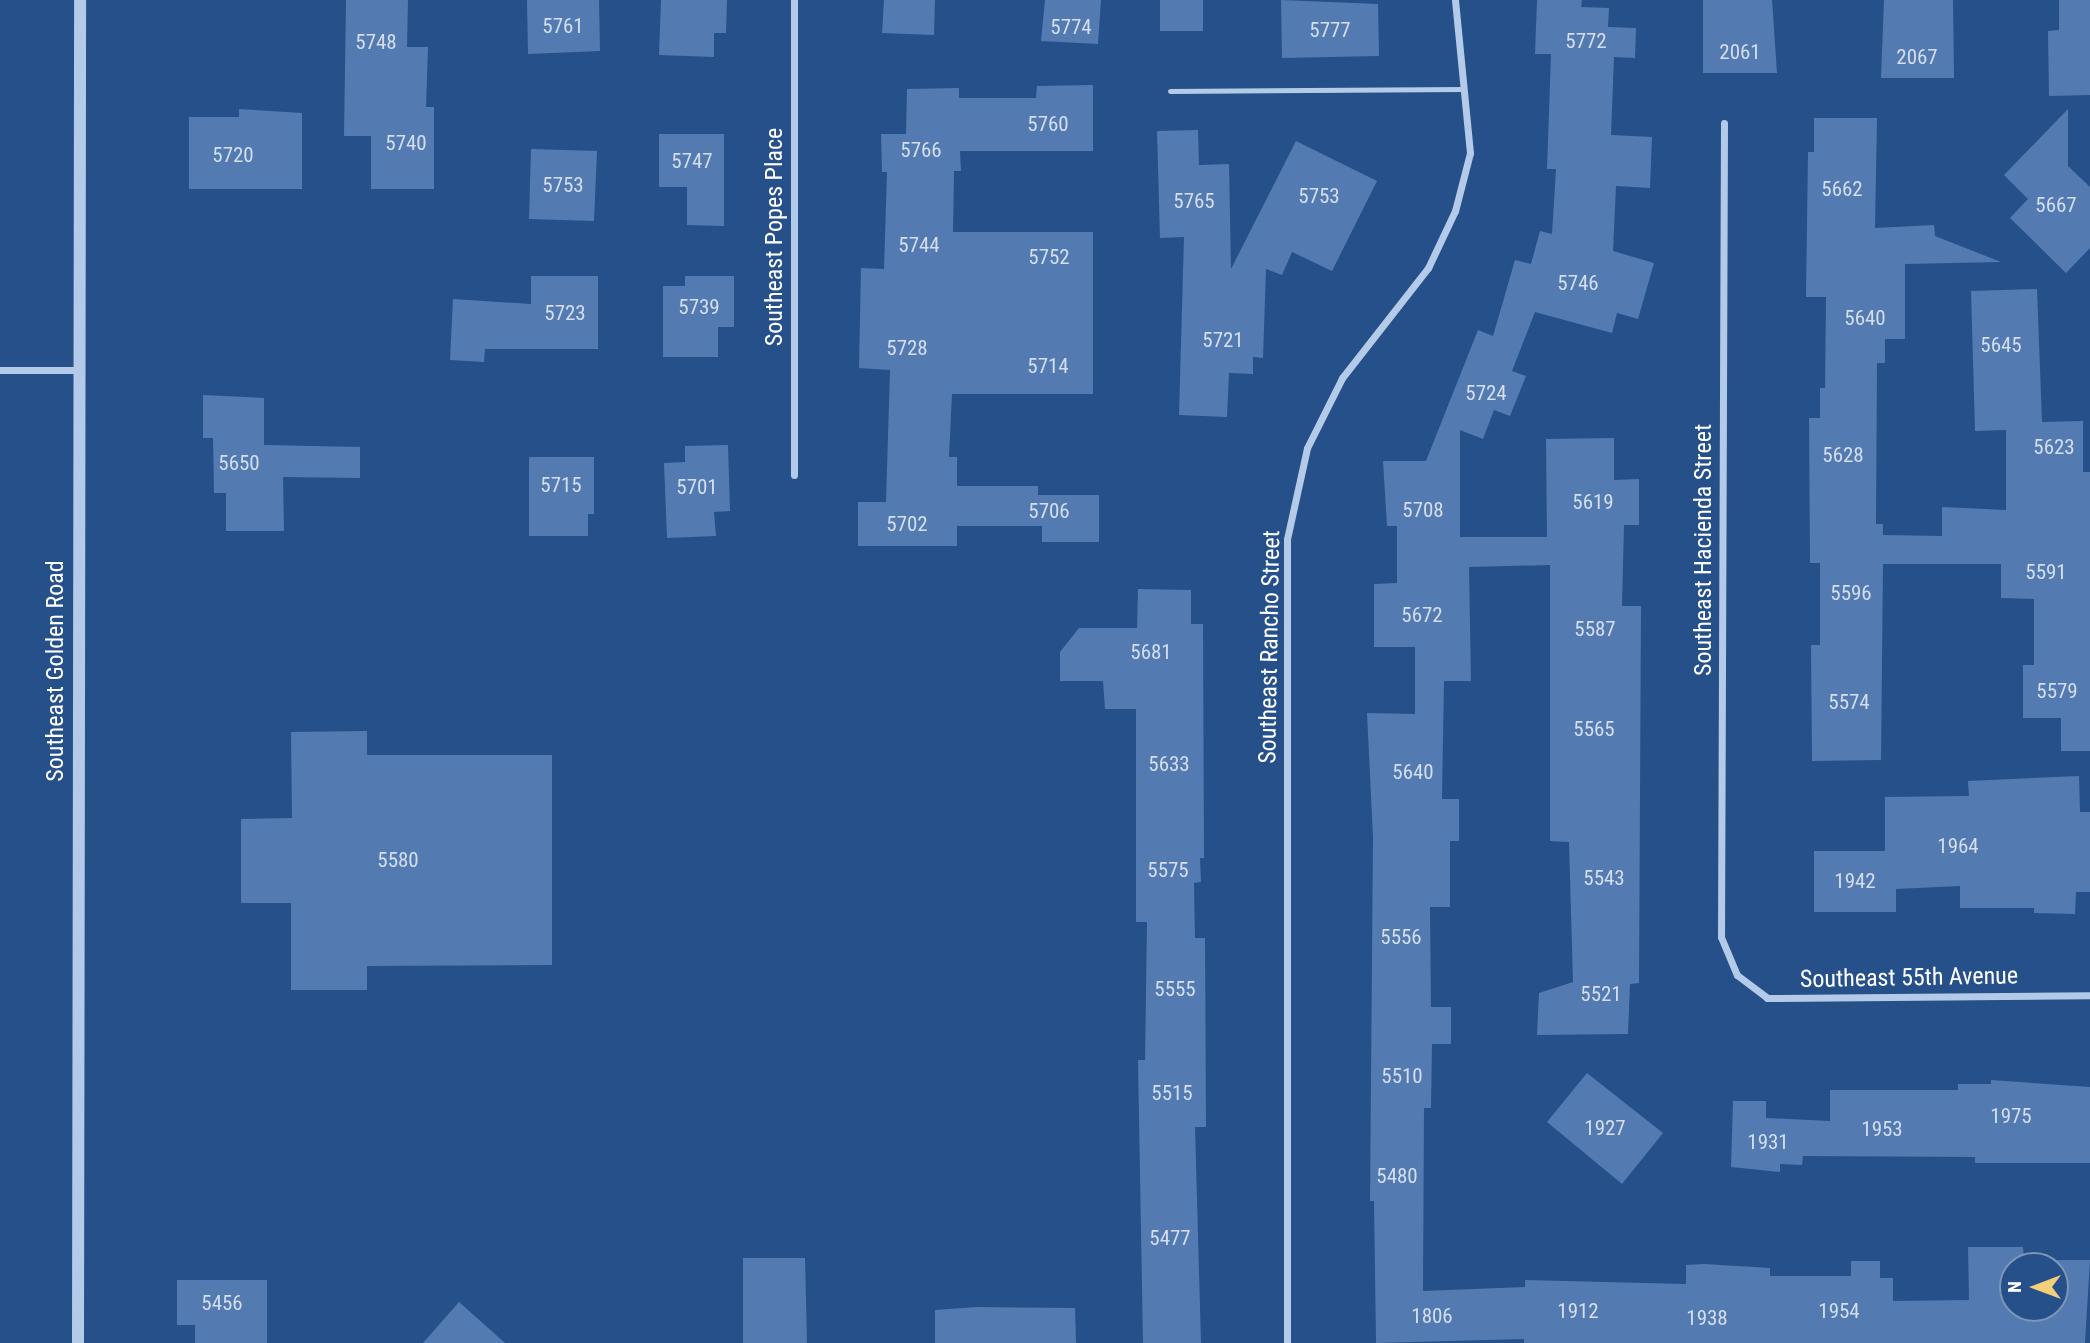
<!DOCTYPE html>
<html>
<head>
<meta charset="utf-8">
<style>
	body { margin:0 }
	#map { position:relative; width:2090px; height:1343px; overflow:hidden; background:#265089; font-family:"Roboto Condensed",sans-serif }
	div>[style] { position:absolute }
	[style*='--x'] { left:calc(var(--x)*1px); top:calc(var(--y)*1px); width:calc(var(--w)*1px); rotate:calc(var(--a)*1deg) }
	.building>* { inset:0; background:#537bb2 }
	.service>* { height:5px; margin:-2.5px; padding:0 2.5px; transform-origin:2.5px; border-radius:2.5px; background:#b3cbe9 }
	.minor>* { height:7px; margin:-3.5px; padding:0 3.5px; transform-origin:3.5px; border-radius:3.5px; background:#b3cbe9 }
	.tertiary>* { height:12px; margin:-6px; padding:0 6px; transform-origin:6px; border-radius:6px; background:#b3cbe9 }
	span { translate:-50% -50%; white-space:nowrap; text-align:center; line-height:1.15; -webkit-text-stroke:5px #265089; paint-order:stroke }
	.number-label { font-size:21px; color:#d4deec }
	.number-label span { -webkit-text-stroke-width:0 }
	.street-label { font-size:24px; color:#fff }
	.north { position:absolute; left:1999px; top:1252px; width:70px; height:70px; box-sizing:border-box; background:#265089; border:2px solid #7d96b8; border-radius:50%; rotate:270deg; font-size:19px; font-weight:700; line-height:28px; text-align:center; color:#fff }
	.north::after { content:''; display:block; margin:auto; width:24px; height:32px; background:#f2d078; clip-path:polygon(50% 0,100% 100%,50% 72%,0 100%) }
</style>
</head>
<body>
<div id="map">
	<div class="building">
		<div style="clip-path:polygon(346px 0,408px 0,407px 47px,428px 47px,426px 107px,434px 107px,434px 189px,371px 189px,371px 136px,344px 136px)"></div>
		<div style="clip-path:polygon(527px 0,599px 0,600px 51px,528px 54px)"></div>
		<div style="clip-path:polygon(661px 0,727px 0,726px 33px,714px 33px,714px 57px,659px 55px)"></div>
		<div style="clip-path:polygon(884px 0,935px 0,934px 35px,882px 33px)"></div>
		<div style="clip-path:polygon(1045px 0,1101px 0,1098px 44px,1041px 41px)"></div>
		<div style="clip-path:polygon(1160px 0,1203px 0,1203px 31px,1160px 31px)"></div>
		<div style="clip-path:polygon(1281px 0,1378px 4px,1379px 56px,1282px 58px)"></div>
		<div style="clip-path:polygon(evenodd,1537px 0,1582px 0,1581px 7px,1609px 8px,1608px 27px,1636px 28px,1635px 58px,1614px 57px,1611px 135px,1652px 137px,1650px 188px,1616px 186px,1613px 251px,1654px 263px,1638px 319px,1617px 313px,1612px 333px,1535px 312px,1512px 371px,1526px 376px,1510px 416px,1494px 410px,1483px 439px,1460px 430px,1460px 537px,1547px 537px,1546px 439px,1614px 438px,1614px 480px,1639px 479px,1639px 525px,1624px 525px,1622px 606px,1641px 606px,1639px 983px,1630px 984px,1628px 1034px,1537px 1035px,1539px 993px,1573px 982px,1569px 842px,1550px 841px,1550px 565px,1469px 567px,1471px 681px,1444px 681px,1442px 799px,1459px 799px,1459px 841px,1450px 841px,1450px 907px,1430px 907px,1431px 1007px,1451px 1007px,1451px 1044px,1432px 1044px,1431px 1108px,1424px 1108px,1423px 1291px,1525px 1287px,1525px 1280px,1686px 1284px,1686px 1265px,1704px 1264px,1770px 1268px,1770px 1276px,1851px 1276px,1851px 1261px,1880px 1261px,1880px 1278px,1893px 1278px,1893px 1301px,1969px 1300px,1968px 1247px,2023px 1247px,2024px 1260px,2090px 1260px,2085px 1343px,1524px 1343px,1524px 1339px,1376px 1343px,1374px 1201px,1370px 1201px,1373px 837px,1367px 713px,1415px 714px,1415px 647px,1374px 647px,1374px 584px,1397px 583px,1397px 526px,1387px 526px,1383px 461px,1426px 461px,1478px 330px,1493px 336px,1515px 260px,1531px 264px,1540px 231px,1552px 234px,1556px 169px,1547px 169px,1551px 54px,1535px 54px,1537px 0,2013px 1266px,2055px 1266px,2055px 1308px,2013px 1308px,2013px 1266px)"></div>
		<div style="clip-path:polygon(1703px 0,1772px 0,1777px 73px,1703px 73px)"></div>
		<div style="clip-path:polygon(1884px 0,1953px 0,1954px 78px,1881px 78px)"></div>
		<div style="clip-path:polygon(2059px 0,2090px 0,2090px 95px,2049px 96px,2048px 31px,2059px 30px)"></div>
		<div style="clip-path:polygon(1093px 85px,1093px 151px,960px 151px,961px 171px,954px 171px,953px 232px,1093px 232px,1093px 394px,952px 394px,949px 457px,957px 457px,957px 486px,1038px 486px,1038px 495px,1099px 495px,1099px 542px,1042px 542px,1042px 526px,957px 526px,957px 546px,858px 546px,858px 502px,886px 502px,890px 370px,859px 368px,861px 268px,884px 269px,887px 172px,882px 172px,881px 134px,906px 134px,907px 89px,959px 88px,959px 98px,1036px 98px,1037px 86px)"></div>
		<div style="clip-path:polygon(239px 109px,302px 113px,302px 189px,189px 189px,189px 117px,239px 117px)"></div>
		<div style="clip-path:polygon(2068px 109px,2068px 166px,2090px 187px,2090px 248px,2066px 273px,2010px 218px,2028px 199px,2004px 175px)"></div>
		<div style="clip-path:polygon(1814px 118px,1877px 118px,1875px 228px,1934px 225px,1935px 236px,2001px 262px,1905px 264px,1905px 339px,1885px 339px,1885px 363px,1877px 363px,1876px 524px,1883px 524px,1883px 535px,1942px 536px,1942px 507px,2006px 510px,2006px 430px,1975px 431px,1971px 291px,2037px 289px,2042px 422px,2083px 421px,2083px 472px,2090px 472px,2090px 751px,2061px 751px,2061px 718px,2023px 718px,2023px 665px,2034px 665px,2034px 599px,2001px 598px,2001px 564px,1883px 564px,1881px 760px,1812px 761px,1811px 645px,1820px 645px,1820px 563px,1810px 563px,1809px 418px,1820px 418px,1820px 388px,1825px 388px,1826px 297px,1806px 297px,1808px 152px,1814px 152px)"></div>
		<div style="clip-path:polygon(1198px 130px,1199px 165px,1229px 164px,1231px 269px,1296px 141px,1377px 181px,1332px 271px,1292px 252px,1282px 275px,1266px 269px,1263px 358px,1253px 357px,1253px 374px,1229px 373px,1227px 417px,1179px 415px,1184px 237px,1160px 238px,1157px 131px)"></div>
		<div style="clip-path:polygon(659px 134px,724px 134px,724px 226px,687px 225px,687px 187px,659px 187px)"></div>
		<div style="clip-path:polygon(531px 149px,597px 151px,594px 221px,529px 219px)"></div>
		<div style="clip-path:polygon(531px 276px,598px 276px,598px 349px,485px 349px,484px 362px,450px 360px,453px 299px,531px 304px)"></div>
		<div style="clip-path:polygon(685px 276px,734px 276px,734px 327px,718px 327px,718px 357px,663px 357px,663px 286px,685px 286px)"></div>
		<div style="clip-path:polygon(203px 395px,264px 398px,264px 445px,360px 447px,360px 478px,283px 477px,284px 531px,226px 531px,226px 493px,214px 493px,213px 438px,203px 438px)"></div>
		<div style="clip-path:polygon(728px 445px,730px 511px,714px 512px,716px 536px,667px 538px,664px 463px,685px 462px,685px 446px)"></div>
		<div style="clip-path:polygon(529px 457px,594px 457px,594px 514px,588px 514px,588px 536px,529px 536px)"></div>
		<div style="clip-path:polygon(1138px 589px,1191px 590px,1191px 624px,1203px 624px,1204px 858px,1200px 858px,1201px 882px,1194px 883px,1195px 938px,1205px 938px,1206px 1127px,1195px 1127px,1201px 1343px,1143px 1343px,1138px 1060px,1145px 1060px,1147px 922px,1136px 922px,1136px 709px,1105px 709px,1103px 681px,1060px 681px,1060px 652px,1079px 628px,1137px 628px)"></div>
		<div style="clip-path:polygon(367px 731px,367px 755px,552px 755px,552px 965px,367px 966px,367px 990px,291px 990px,291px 903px,241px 903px,241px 819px,292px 818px,291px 732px)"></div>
		<div style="clip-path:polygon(2079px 776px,2080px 812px,2090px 812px,2090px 892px,2076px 892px,2075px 914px,2034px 913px,2034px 908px,1960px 908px,1960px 886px,1896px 889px,1896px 912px,1814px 912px,1814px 851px,1885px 851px,1885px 797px,1969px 796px,1968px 781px)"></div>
		<div style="clip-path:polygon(1587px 1073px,1663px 1133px,1622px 1184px,1547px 1122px)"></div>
		<div style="clip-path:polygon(1991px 1080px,2090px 1087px,2090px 1163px,1975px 1163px,1975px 1157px,1803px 1156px,1802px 1165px,1780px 1164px,1780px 1172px,1731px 1167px,1733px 1101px,1766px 1101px,1766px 1118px,1830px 1121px,1830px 1090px,1958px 1090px,1958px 1084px,1991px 1084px)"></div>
		<div style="clip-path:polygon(743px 1258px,805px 1258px,807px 1343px,743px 1343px)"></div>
		<div style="clip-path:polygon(177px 1280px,267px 1280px,267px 1343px,195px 1343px,195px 1325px,177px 1325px)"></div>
		<div style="clip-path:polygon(459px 1302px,505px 1343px,423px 1343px)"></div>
		<div style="clip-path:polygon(977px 1307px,1075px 1308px,1076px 1343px,935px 1343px,935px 1310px)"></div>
	</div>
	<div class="service">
		<div style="--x:1170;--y:91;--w:294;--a:-0.4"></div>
	</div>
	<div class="minor">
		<div style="--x:1724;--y:123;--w:814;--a:90.21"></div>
		<div style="--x:1721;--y:937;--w:41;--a:67.2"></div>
		<div style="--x:1737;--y:975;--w:38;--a:37"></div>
		<div style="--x:1767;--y:998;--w:323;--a:-0.5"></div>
		<div style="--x:0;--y:370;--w:77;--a:0"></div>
		<div style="--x:794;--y:475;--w:475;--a:-90"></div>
		<div style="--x:1287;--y:1343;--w:804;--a:-90"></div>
		<div style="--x:1287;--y:539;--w:93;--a:-77.6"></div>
		<div style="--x:1307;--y:448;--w:78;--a:-63.4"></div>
		<div style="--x:1342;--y:378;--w:140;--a:-52"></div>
		<div style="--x:1428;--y:268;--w:63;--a:-64.7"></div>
		<div style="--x:1455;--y:211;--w:60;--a:-75.5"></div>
		<div style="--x:1470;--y:153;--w:154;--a:-95.6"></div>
	</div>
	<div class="tertiary">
		<div style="--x:78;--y:1343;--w:1343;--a:-89.91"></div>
	</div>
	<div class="number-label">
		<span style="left:563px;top:26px">5761</span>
		<span style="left:1071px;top:27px">5774</span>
		<span style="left:1330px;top:30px">5777</span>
		<span style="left:1586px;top:41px">5772</span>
		<span style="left:376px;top:42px">5748</span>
		<span style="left:1740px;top:52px">2061</span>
		<span style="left:1917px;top:57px">2067</span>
		<span style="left:1048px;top:124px">5760</span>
		<span style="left:406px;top:143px">5740</span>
		<span style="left:921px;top:150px">5766</span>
		<span style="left:233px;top:155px">5720</span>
		<span style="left:692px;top:161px">5747</span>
		<span style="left:563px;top:185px">5753</span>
		<span style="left:1842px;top:189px">5662</span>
		<span style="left:1319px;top:196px">5753</span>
		<span style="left:1194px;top:201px">5765</span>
		<span style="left:2056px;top:205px">5667</span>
		<span style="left:919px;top:245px">5744</span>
		<span style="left:1049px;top:257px">5752</span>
		<span style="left:1578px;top:283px">5746</span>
		<span style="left:699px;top:307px">5739</span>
		<span style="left:565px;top:313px">5723</span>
		<span style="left:1865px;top:318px">5640</span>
		<span style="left:1223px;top:340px">5721</span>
		<span style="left:2001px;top:345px">5645</span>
		<span style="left:907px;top:348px">5728</span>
		<span style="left:1048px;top:366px">5714</span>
		<span style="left:1486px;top:393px">5724</span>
		<span style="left:2054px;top:447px">5623</span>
		<span style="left:1843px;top:455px">5628</span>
		<span style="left:239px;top:463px">5650</span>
		<span style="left:561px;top:485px">5715</span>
		<span style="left:697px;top:487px">5701</span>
		<span style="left:1593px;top:502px">5619</span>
		<span style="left:1423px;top:510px">5708</span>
		<span style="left:1049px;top:511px">5706</span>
		<span style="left:907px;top:524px">5702</span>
		<span style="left:2046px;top:572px">5591</span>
		<span style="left:1851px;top:593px">5596</span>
		<span style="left:1422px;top:615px">5672</span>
		<span style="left:1595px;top:629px">5587</span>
		<span style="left:1151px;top:652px">5681</span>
		<span style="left:2057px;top:691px">5579</span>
		<span style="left:1849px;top:702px">5574</span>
		<span style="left:1594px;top:729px">5565</span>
		<span style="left:1169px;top:764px">5633</span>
		<span style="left:1413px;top:772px">5640</span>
		<span style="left:1958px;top:846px">1964</span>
		<span style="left:398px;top:860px">5580</span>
		<span style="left:1168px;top:870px">5575</span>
		<span style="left:1604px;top:878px">5543</span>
		<span style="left:1855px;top:881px">1942</span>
		<span style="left:1401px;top:937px">5556</span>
		<span style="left:1175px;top:989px">5555</span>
		<span style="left:1601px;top:994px">5521</span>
		<span style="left:1402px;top:1076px">5510</span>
		<span style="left:1172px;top:1093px">5515</span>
		<span style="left:2011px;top:1116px">1975</span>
		<span style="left:1605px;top:1128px">1927</span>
		<span style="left:1882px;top:1129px">1953</span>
		<span style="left:1768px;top:1142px">1931</span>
		<span style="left:1397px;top:1176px">5480</span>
		<span style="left:1170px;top:1238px">5477</span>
		<span style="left:222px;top:1303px">5456</span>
		<span style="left:1578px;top:1311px">1912</span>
		<span style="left:1839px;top:1311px">1954</span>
		<span style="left:1432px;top:1316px">1806</span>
		<span style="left:1707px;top:1318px">1938</span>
	</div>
	<div class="street-label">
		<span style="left:775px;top:237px;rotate:-90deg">Southeast Popes Place</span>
		<span style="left:1704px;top:550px;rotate:-90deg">Southeast Hacienda Street</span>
		<span style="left:1270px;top:647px;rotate:-89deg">Southeast Rancho Street</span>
		<span style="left:56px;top:671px;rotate:-90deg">Southeast Golden Road</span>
		<span style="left:1909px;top:978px;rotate:-1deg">Southeast 55th Avenue</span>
	</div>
	<div class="north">N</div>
</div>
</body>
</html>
